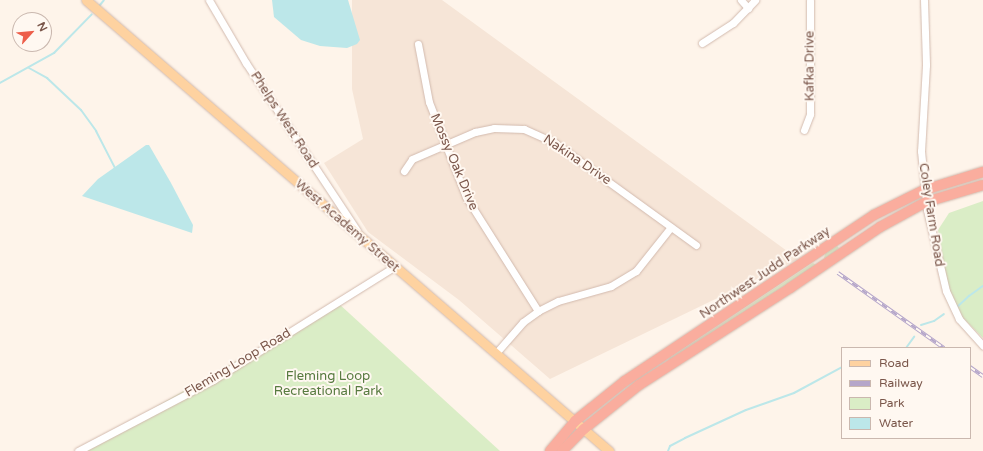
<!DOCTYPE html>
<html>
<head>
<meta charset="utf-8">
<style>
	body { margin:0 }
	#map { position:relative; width:983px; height:451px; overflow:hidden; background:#fef4ea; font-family:"Varela Round",sans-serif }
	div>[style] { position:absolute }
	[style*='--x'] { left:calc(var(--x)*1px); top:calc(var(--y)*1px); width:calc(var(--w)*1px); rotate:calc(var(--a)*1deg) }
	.residential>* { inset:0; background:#f6e5d7 }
	.green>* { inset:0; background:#daedc6 }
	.water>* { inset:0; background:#bce7e9 }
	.stream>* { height:2px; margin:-1px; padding:0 1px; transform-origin:1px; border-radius:1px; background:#bce7e9 }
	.roads { filter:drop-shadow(0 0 1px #d2baae) drop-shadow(0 0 1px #d2baae) }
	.minor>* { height:7px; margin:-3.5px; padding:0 3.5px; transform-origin:3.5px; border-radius:3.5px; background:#fff }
	.major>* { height:9px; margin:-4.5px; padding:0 4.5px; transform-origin:4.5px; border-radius:4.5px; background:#fed2a0 }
	.highway>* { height:10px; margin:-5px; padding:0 5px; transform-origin:5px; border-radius:5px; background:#faad9e }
	.rail>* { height:3.5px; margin-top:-1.75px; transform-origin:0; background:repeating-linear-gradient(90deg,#fff8f1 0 6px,#b5a6ca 0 12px); box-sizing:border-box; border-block:1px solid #b5a6ca }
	span { translate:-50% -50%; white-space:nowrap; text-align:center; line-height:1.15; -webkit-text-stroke:4px #fff8f1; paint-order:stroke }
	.street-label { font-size:13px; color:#7b574b }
	.park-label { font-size:13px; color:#577a3f }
	.legend { position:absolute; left:841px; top:347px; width:130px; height:92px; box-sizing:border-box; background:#fff8f1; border:1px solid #cab8af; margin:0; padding:5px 7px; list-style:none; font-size:12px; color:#7b574b }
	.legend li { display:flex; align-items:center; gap:8px; height:20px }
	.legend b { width:20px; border:1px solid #cab8af }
	.north { position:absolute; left:12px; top:12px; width:40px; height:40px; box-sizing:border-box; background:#fff8f1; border:1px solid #cab8af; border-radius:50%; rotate:63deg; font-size:11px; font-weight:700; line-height:16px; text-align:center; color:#7b574b }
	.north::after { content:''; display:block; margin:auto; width:14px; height:18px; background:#ed5e4a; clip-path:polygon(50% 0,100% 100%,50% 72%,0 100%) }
</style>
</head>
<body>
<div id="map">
	<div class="residential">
		<div style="clip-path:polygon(352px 0,442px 0,798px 259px,550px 379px,459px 300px,368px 232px,324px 163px,363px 139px,352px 89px)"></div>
	</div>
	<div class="green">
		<div style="clip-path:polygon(983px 201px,983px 338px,961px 316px,950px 299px,938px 230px,949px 213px)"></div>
		<div style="clip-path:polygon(837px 246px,839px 248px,828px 258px,824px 258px,825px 254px)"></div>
		<div style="clip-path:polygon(813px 263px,816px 265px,670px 361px,668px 359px)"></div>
		<div style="clip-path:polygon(338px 303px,500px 451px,78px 451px)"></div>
	</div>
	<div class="water">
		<div style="clip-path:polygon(272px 0,348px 0,360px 40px,357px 44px,347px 48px,320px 46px,301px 40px,274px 17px)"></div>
		<div style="clip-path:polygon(146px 145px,149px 145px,171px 183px,193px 225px,192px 233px,82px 196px,98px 179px)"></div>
	</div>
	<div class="stream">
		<div style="--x:100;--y:5;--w:6;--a:-51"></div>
		<div style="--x:29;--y:68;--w:21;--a:29"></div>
		<div style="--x:47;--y:78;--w:47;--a:43.3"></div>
		<div style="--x:81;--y:110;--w:26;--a:54"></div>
		<div style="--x:96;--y:131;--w:42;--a:62.8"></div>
		<div style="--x:0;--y:83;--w:62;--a:-29.1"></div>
		<div style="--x:54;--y:53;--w:54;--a:-45.7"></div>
		<div style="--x:956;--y:308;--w:18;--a:-43"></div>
		<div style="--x:969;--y:296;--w:17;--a:-36"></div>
		<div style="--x:921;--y:325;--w:14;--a:-17"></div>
		<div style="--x:934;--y:321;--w:12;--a:-35"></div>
		<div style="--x:906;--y:348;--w:14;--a:-54"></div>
		<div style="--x:668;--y:451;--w:5;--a:-68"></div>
		<div style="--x:670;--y:446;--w:17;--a:-28"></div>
		<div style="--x:685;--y:438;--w:67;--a:-24.7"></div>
		<div style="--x:746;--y:410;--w:51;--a:-19.5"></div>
		<div style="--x:794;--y:393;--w:55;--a:-28.4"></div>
	</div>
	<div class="roads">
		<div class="minor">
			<div style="--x:209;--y:0;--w:73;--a:59.6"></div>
			<div style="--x:246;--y:63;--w:201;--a:56.5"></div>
			<div style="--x:741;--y:0;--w:11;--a:49"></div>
			<div style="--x:924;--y:0;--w:65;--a:88.2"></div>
			<div style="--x:926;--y:65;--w:86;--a:93.3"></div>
			<div style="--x:921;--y:151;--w:59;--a:84.2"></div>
			<div style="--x:927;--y:210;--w:83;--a:76.8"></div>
			<div style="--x:946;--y:291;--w:31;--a:65"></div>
			<div style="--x:959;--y:319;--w:36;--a:48"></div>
			<div style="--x:702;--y:43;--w:37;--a:-33"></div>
			<div style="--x:733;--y:23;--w:32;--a:-46"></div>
			<div style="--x:418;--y:44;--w:59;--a:79.3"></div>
			<div style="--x:429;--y:102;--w:102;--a:68.7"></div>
			<div style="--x:466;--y:197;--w:135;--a:57.7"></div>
			<div style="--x:804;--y:130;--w:17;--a:-69"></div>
			<div style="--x:810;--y:114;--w:114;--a:-90"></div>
			<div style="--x:404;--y:171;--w:14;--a:-56"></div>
			<div style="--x:412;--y:159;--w:69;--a:-23.2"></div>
			<div style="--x:475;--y:132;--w:19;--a:-12"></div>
			<div style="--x:494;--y:128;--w:30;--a:2"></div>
			<div style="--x:524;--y:129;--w:34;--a:24"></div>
			<div style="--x:555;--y:143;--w:174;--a:35.9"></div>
			<div style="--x:496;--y:353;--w:41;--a:-48.9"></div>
			<div style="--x:523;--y:322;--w:19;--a:-36"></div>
			<div style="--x:538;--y:311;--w:22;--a:-27"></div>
			<div style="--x:558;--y:301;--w:55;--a:-15.8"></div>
			<div style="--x:611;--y:286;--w:29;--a:-31"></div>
			<div style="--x:636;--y:271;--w:56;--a:-51.5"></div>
			<div style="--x:78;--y:451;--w:153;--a:-27.7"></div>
			<div style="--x:213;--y:380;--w:213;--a:-32"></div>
		</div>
		<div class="major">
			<div style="--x:86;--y:0;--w:691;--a:40.77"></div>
		</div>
		<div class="highway">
			<div style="--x:550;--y:451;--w:39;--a:-50"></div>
			<div style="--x:575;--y:421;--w:64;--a:-38.7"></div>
			<div style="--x:625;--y:381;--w:299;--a:-33.7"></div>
			<div style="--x:874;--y:215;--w:56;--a:-26.6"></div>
			<div style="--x:924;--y:190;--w:62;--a:-17"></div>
			<div style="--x:562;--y:451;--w:31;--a:-45"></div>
			<div style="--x:584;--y:429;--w:70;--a:-38.7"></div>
			<div style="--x:639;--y:385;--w:179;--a:-32.7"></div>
			<div style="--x:790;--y:288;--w:109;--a:-34.1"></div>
			<div style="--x:880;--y:227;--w:52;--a:-28.5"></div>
			<div style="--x:926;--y:202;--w:59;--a:-16.6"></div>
		</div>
	</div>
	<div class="rail">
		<div style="--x:838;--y:273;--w:130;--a:35.3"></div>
		<div style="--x:970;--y:367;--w:16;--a:35"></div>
	</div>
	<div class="street-label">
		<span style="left:810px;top:66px;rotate:-90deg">Kafka Drive</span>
		<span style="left:284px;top:120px;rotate:57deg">Phelps West Road</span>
		<span style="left:577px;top:160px;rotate:34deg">Nakina Drive</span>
		<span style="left:454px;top:162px;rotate:67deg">Mossy Oak Drive</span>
		<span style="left:931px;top:215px;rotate:81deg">Coley Farm Road</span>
		<span style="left:347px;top:226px;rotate:41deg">West Academy Street</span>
		<span style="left:765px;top:273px;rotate:-34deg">Northwest Judd Parkway</span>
		<span style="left:238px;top:363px;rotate:-31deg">Fleming Loop Road</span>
	</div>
	<div class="park-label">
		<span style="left:328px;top:384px">Fleming Loop<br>Recreational Park</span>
	</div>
	<ul class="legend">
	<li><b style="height:5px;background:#fed2a0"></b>Road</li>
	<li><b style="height:5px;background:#b5a6ca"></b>Railway</li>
	<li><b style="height:11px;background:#daedc6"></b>Park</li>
	<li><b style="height:11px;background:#bce7e9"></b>Water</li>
	</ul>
	<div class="north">N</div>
</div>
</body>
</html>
